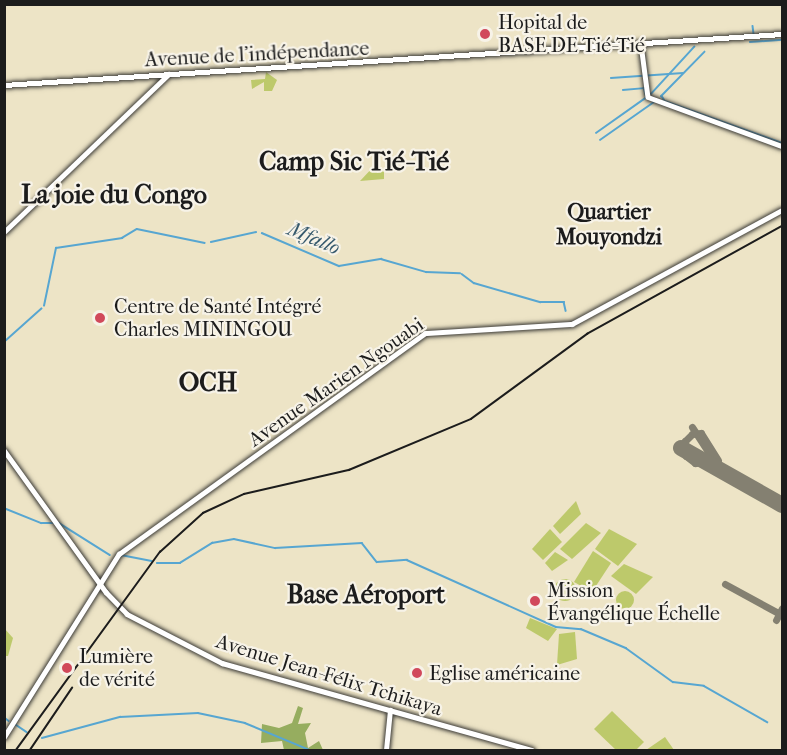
<!DOCTYPE html>
<html>
<head>
<meta charset="utf-8">
<style>
	body { margin:0 }
	#map { position:relative; width:787px; height:755px; overflow:hidden; background:#ede4c6; font-family:"IM FELL French Canon",serif }
	div>[style] { position:absolute }
	[style*='--x'] { left:calc(var(--x)*1px); top:calc(var(--y)*1px); width:calc(var(--w)*1px); rotate:calc(var(--a)*1deg) }
	.green>* { inset:0; background:#bdc96b }
	.round { border-radius:50% }
	.forest>* { inset:0; background:#96ad5f }
	.stream>* { height:1.5px; margin:-0.75px; padding:0 0.75px; transform-origin:0.75px; border-radius:0.75px; background:#57a6d1 }
	.taxiway>* { height:7px; margin:-3.5px; padding:0 3.5px; transform-origin:3.5px; border-radius:3.5px; background:#848071 }
	.runway>* { height:16px; margin:-8px; padding:0 8px; transform-origin:8px; border-radius:8px; background:#848071 }
	.roads { filter:drop-shadow(0 0 2px #3b3a36) drop-shadow(0 0 2px #3b3a36) }
	.tertiary>* { height:4.5px; margin:-2.25px; padding:0 2.25px; transform-origin:2.25px; border-radius:2.25px; background:#fff }
	.rail>* { height:1.5px; margin:-0.75px; padding:0 0.75px; transform-origin:0.75px; border-radius:0.75px; background:#1c1c1c }
	.dots>* { width:16px; height:16px; translate:-50% -50%; box-sizing:border-box; border:3px solid #f7f3e8; border-radius:50% }
	span { translate:-50% -50%; white-space:nowrap; text-align:center; line-height:1.15; -webkit-text-stroke:4.5px #f7f3e8; paint-order:stroke }
	.poi-label { font-size:20px; color:#1c1c1c }
	.left { translate:0 -50%; text-align:left }
	.street-label { font-size:20px; color:#1c1c1c }
	.water-label { font-size:21px; color:#375a6d; font-style:italic }
	.quarter-label { font-size:22px; color:#1c1c1c; font-weight:700 }
	.district-label { font-size:26px; color:#1c1c1c; font-weight:700 }
	.frame { position:absolute; inset:0; border:6px solid #1c1c1c; pointer-events:none }
</style>
</head>
<body>
<div id="map">
	<div class="green">
		<div style="clip-path:polygon(266px 72px,277px 80px,272px 91px,264px 91px,264px 82px,252px 89px,251px 80px,265px 79px)"></div>
		<div style="clip-path:polygon(376px 164px,377px 173px,384px 170px,384px 179px,360px 181px)"></div>
		<div style="clip-path:polygon(576px 501px,581px 514px,560px 534px,553px 526px)"></div>
		<div style="clip-path:polygon(586px 523px,601px 533px,572px 559px,560px 549px)"></div>
		<div style="clip-path:polygon(550px 529px,562px 542px,543px 560px,532px 549px)"></div>
		<div style="clip-path:polygon(609px 529px,637px 544px,618px 566px,595px 549px)"></div>
		<div style="clip-path:polygon(593px 551px,611px 563px,592px 592px,574px 582px)"></div>
		<div style="clip-path:polygon(555px 552px,568px 560px,552px 571px,545px 563px)"></div>
		<div style="clip-path:polygon(624px 564px,653px 577px,636px 594px,611px 576px)"></div>
		<div class="round" style="left:554px;top:579px;width:22px;height:22px"></div>
		<div class="round" style="left:616px;top:591px;width:18px;height:18px"></div>
		<div style="clip-path:polygon(530px 618px,557px 629px,548px 641px,526px 628px)"></div>
		<div style="clip-path:polygon(4px 628px,13px 638px,8px 656px,5px 656px)"></div>
		<div style="clip-path:polygon(575px 632px,577px 659px,557px 665px,559px 634px)"></div>
		<div style="clip-path:polygon(612px 711px,644px 742px,636px 750px,616px 750px,594px 729px)"></div>
		<div style="clip-path:polygon(665px 737px,674px 750px,646px 750px)"></div>
	</div>
	<div class="forest">
		<div style="clip-path:polygon(298px 706px,303px 708px,298px 724px,311px 723px,305px 733px,308px 748px,319px 741px,323px 750px,284px 750px,282px 741px,261px 743px,262px 724px,279px 728px,292px 723px)"></div>
	</div>
	<div class="stream">
		<div style="--x:753;--y:26;--w:8;--a:83"></div>
		<div style="--x:750;--y:42;--w:32;--a:-4"></div>
		<div style="--x:705;--y:52;--w:62;--a:134.3"></div>
		<div style="--x:662;--y:96;--w:6;--a:59"></div>
		<div style="--x:665;--y:101;--w:124;--a:19.7"></div>
		<div style="--x:611;--y:78;--w:72;--a:-4"></div>
		<div style="--x:623;--y:90;--w:21;--a:-5"></div>
		<div style="--x:644;--y:88;--w:10;--a:73"></div>
		<div style="--x:651;--y:94;--w:64;--a:-47.5"></div>
		<div style="--x:596;--y:133;--w:62;--a:-35.2"></div>
		<div style="--x:600;--y:140;--w:66;--a:-35.1"></div>
		<div style="--x:262;--y:233;--w:84;--a:23.2"></div>
		<div style="--x:339;--y:266;--w:43;--a:-9.5"></div>
		<div style="--x:381;--y:259;--w:47;--a:16.1"></div>
		<div style="--x:426;--y:272;--w:34;--a:2"></div>
		<div style="--x:211;--y:242;--w:46;--a:-12.5"></div>
		<div style="--x:462;--y:274;--w:15;--a:37"></div>
		<div style="--x:474;--y:283;--w:69;--a:16.1"></div>
		<div style="--x:540;--y:302;--w:24;--a:0"></div>
		<div style="--x:564;--y:302;--w:9;--a:77"></div>
		<div style="--x:44;--y:306;--w:59;--a:-78.3"></div>
		<div style="--x:56;--y:248;--w:67;--a:-8.6"></div>
		<div style="--x:122;--y:238;--w:17;--a:-31"></div>
		<div style="--x:137;--y:229;--w:69;--a:11.6"></div>
		<div style="--x:4;--y:342;--w:50;--a:-41.7"></div>
		<div style="--x:4;--y:508;--w:40;--a:22"></div>
		<div style="--x:41;--y:523;--w:13;--a:0"></div>
		<div style="--x:59;--y:523;--w:60;--a:32.1"></div>
		<div style="--x:121;--y:555;--w:31;--a:11"></div>
		<div style="--x:157;--y:563;--w:23;--a:0"></div>
		<div style="--x:180;--y:563;--w:38;--a:-32"></div>
		<div style="--x:212;--y:543;--w:22;--a:-10"></div>
		<div style="--x:234;--y:539;--w:42;--a:12.4"></div>
		<div style="--x:275;--y:548;--w:87;--a:-3.3"></div>
		<div style="--x:362;--y:543;--w:24;--a:52"></div>
		<div style="--x:377;--y:562;--w:30;--a:-4"></div>
		<div style="--x:407;--y:560;--w:163;--a:24.2"></div>
		<div style="--x:556;--y:627;--w:25;--a:5"></div>
		<div style="--x:581;--y:629;--w:49;--a:22.9"></div>
		<div style="--x:626;--y:648;--w:58;--a:35.9"></div>
		<div style="--x:673;--y:682;--w:31;--a:7"></div>
		<div style="--x:704;--y:686;--w:73;--a:29.7"></div>
		<div style="--x:4;--y:717;--w:6;--a:39"></div>
		<div style="--x:15;--y:724;--w:14;--a:34"></div>
		<div style="--x:42;--y:738;--w:81;--a:-15.1"></div>
		<div style="--x:120;--y:717;--w:78;--a:-2.9"></div>
		<div style="--x:198;--y:713;--w:48;--a:12"></div>
		<div style="--x:245;--y:723;--w:70;--a:22.6"></div>
	</div>
	<div class="taxiway">
		<div style="--x:692;--y:427;--w:51;--a:56.9"></div>
		<div style="--x:705;--y:462;--w:10;--a:174"></div>
		<div style="--x:695;--y:463;--w:11;--a:-142"></div>
		<div style="--x:686;--y:456;--w:15;--a:-94"></div>
		<div style="--x:685;--y:441;--w:10;--a:-45"></div>
		<div style="--x:692;--y:434;--w:9;--a:-6"></div>
		<div style="--x:701;--y:433;--w:32;--a:58"></div>
		<div style="--x:725;--y:584;--w:63;--a:28.6"></div>
		<div style="--x:776;--y:620;--w:13;--a:-63"></div>
	</div>
	<div class="runway">
		<div style="--x:681;--y:448;--w:116;--a:29.4"></div>
	</div>
	<div class="roads">
		<div class="tertiary">
			<div style="--x:641;--y:44;--w:53;--a:82.5"></div>
			<div style="--x:648;--y:97;--w:143;--a:20.1"></div>
			<div style="--x:4;--y:85;--w:780;--a:-3.75"></div>
			<div style="--x:4;--y:232;--w:228;--a:-43.8"></div>
			<div style="--x:4;--y:450;--w:175;--a:54.3"></div>
			<div style="--x:106;--y:592;--w:30;--a:46"></div>
			<div style="--x:127;--y:614;--w:107;--a:27.3"></div>
			<div style="--x:222;--y:663;--w:322;--a:15.7"></div>
			<div style="--x:4;--y:737;--w:216;--a:-57.9"></div>
			<div style="--x:119;--y:554;--w:377;--a:-35.8"></div>
			<div style="--x:425;--y:333;--w:147;--a:-3.5"></div>
			<div style="--x:572;--y:324;--w:239;--a:-28.5"></div>
			<div style="--x:386;--y:750;--w:40;--a:-84.3"></div>
		</div>
	</div>
	<div class="rail">
		<div style="--x:16;--y:750;--w:245;--a:-54"></div>
		<div style="--x:160;--y:552;--w:58;--a:-42.2"></div>
		<div style="--x:203;--y:513;--w:45;--a:-24.9"></div>
		<div style="--x:244;--y:494;--w:108;--a:-12.9"></div>
		<div style="--x:349;--y:470;--w:132;--a:-22.7"></div>
		<div style="--x:471;--y:419;--w:144;--a:-36.2"></div>
		<div style="--x:587;--y:334;--w:223;--a:-29"></div>
		<div style="--x:30;--y:750;--w:75;--a:-55.9"></div>
	</div>
	<div class="dots">
		<div style="left:485px;top:34px;background:#d1495b"></div>
		<div style="left:100px;top:318px;background:#d1495b"></div>
		<div style="left:535px;top:601px;background:#d1495b"></div>
		<div style="left:67px;top:668px;background:#d1495b"></div>
		<div style="left:417px;top:673px;background:#d1495b"></div>
	</div>
	<div class="poi-label">
		<span class="left" style="left:498px;top:34px">Hopital de<br>BASE DE Tié-Tié</span>
		<span class="left" style="left:114px;top:318px">Centre de Santé Intégré<br>Charles MININGOU</span>
		<span class="left" style="left:547px;top:602px">Mission<br>Évangélique Échelle</span>
		<span class="left" style="left:79px;top:668px">Lumière<br>de vérité</span>
		<span class="left" style="left:429px;top:673px">Eglise américaine</span>
	</div>
	<div class="street-label">
		<span style="left:257px;top:54px;rotate:-3deg">Avenue de l'indépendance</span>
		<span style="left:336px;top:382px;rotate:-35deg">Avenue Marien Ngouabi</span>
		<span style="left:329px;top:675px;rotate:17deg">Avenue Jean-Félix Tchikaya</span>
	</div>
	<div class="water-label">
		<span style="left:314px;top:238px;rotate:23deg">Mfallo</span>
	</div>
	<div class="quarter-label">
		<span style="left:609px;top:225px">Quartier<br>Mouyondzi</span>
	</div>
	<div class="district-label">
		<span style="left:354px;top:162px">Camp Sic Tié-Tié</span>
		<span style="left:114px;top:195px">La joie du Congo</span>
		<span style="left:208px;top:383px">OCH</span>
		<span style="left:366px;top:595px">Base Aéroport</span>
	</div>
	<div class="frame"></div>
</div>
</body>
</html>
